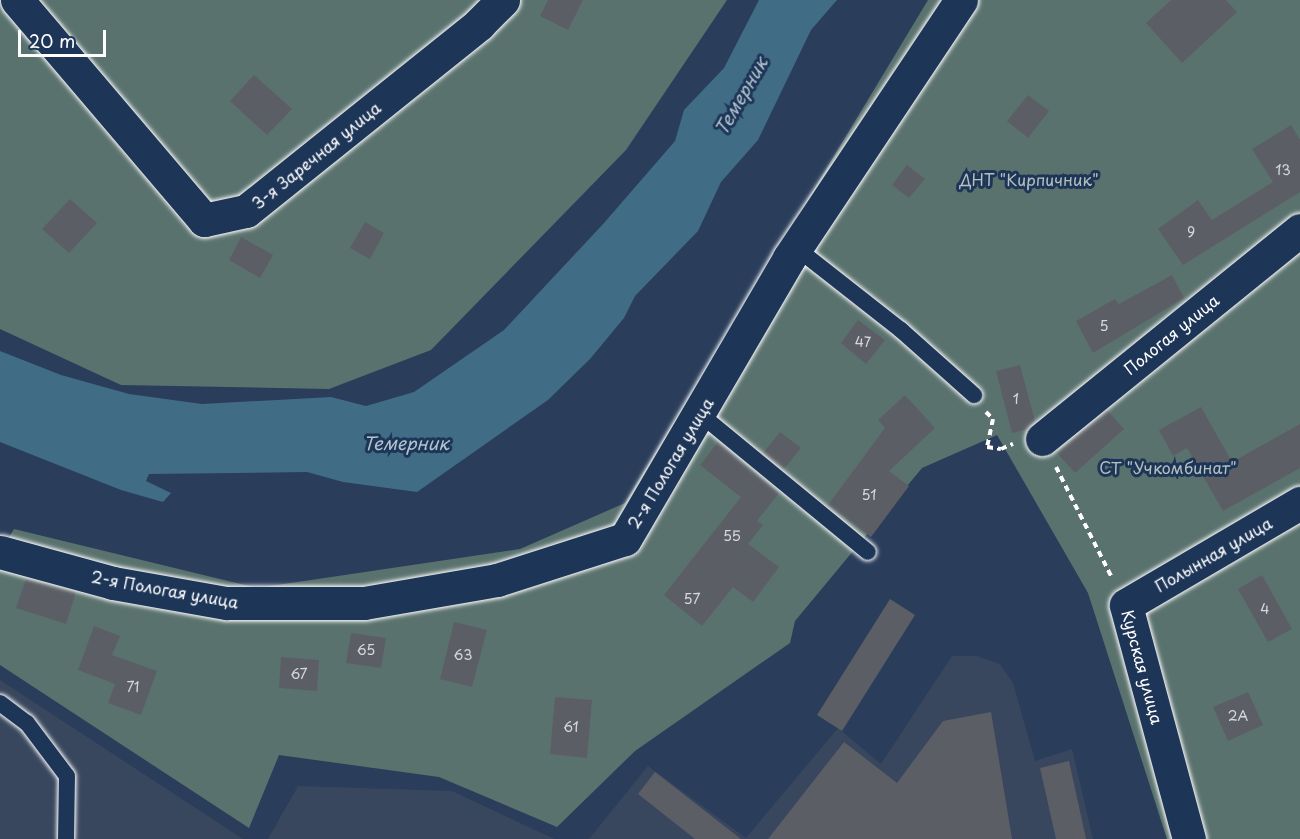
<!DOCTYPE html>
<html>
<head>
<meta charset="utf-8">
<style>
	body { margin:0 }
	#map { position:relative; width:1300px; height:839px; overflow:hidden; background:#2a3d5a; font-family:"Playpen Sans",sans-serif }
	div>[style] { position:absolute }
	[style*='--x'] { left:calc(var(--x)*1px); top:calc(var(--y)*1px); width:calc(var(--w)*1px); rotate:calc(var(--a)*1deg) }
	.built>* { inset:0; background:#39475e }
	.green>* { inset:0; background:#5a726e }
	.water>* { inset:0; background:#406c85 }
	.building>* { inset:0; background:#5c5e66 }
	.path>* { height:4px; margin-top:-2px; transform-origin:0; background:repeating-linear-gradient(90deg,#fff 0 6px,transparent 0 10.5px) }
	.roads { filter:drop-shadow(0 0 2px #fff) drop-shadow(0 0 2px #fff) }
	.service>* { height:16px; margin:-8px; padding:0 8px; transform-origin:8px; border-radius:8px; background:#1d3557 }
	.minor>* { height:33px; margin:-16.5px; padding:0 16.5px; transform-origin:16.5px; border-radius:16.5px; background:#1d3557 }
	span { translate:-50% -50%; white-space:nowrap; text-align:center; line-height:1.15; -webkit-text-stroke:6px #1d3557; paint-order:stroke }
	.number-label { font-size:14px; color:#d6d7d9 }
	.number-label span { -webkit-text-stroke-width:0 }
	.street-label { font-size:16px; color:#fff }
	.park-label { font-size:16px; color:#b5c0be }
	.water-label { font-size:18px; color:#b3c4ce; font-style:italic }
	.scale { position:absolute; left:18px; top:30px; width:88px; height:27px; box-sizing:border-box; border:3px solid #fff; border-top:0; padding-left:8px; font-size:18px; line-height:21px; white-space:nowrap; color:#fff; -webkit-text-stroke:4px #1d3557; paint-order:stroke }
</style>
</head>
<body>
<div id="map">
	<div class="built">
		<div style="clip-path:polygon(952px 656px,977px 656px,1000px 664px,1013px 683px,1035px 761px,1072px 749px,1093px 839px,589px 839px,648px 766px,746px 838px,838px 728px,881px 764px)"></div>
		<div style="clip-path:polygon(0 680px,243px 839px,0 839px)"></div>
		<div style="clip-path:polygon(298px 786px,452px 791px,554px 839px,268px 839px)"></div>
	</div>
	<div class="green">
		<div style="clip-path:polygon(0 0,727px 0,626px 150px,431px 350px,329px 389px,121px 385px,0 329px)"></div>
		<div style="clip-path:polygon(928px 0,1300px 0,1300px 839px,1167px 839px,1088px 593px,997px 435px,922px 468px,795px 621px,790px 643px,635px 751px,557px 827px,439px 777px,279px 755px,249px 828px,0 665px,0 553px,14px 529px,257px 588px,520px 549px,625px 503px)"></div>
	</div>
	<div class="water">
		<div style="clip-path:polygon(759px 0,837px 0,811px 30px,758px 140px,721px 182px,698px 231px,635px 296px,624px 318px,590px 359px,548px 400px,417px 492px,343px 482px,307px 472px,149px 474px,146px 481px,171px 493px,163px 502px,121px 490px,0 442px,0 351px,61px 375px,129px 394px,202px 404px,331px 397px,366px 406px,414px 392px,504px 330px,604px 223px,675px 141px,684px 110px,724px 68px)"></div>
	</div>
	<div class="building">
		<div style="clip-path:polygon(548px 0,583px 0,568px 30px,540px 16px)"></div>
		<div style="clip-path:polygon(1171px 0,1226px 0,1237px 12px,1182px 63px,1146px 23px)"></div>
		<div style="clip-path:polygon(254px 75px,292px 109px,267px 135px,230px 101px)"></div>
		<div style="clip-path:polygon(1028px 95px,1049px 111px,1028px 138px,1007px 121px)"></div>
		<div style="clip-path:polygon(1291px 125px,1300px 140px,1300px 192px,1183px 265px,1158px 229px,1198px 200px,1212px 220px,1273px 182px,1252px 149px)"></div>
		<div style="clip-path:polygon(907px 165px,925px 179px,909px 198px,892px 185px)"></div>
		<div style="clip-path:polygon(70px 199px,97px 223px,69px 253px,42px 229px)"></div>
		<div style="clip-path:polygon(365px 222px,384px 233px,370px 259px,350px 248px)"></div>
		<div style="clip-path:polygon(241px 237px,273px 255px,260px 278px,229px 260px)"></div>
		<div style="clip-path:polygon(1172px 275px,1184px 298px,1093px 353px,1076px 321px,1115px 299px,1119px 304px)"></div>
		<div style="clip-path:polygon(858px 320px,885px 340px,866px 364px,841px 343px)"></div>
		<div style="clip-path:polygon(1020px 365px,1035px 421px,1027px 429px,1012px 433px,996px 371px)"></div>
		<div style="clip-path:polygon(905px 395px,935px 428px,889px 471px,909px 486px,871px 537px,828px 505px,885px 428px,878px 420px)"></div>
		<div style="clip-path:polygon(1201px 407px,1232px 462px,1300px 424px,1300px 468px,1223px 511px,1187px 448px,1173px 456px,1159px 430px)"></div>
		<div style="clip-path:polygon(1107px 410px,1124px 429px,1075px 473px,1057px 453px)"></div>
		<div style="clip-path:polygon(780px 432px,801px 448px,784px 469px,763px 453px)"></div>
		<div style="clip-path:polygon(718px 442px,779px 493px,757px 521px,763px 525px,748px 544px,779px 567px,753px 602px,733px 587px,702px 626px,664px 595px,741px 497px,700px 465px)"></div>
		<div style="clip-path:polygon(1262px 575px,1292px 629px,1268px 642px,1238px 589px)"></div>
		<div style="clip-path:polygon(26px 579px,76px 592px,66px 624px,16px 608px)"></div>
		<div style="clip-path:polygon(890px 599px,915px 615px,842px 731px,817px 715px)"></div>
		<div style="clip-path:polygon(454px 622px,487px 630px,472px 687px,440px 679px)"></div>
		<div style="clip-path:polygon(94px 626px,120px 636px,112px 655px,157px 671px,141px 715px,108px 703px,115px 684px,78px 670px)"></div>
		<div style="clip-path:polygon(351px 633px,386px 638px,381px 668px,346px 663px)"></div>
		<div style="clip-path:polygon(281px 657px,319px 660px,317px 691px,279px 688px)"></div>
		<div style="clip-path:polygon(1248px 692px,1263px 725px,1228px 741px,1213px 707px)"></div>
		<div style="clip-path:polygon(555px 697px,592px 700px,587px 758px,550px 754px)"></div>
		<div style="clip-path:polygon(991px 712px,1012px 839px,768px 839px,844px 742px,897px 783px,943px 721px)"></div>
		<div style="clip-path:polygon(1069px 761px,1086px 839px,1056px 839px,1040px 768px)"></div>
		<div style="clip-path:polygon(655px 772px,741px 839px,695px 839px,638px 794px)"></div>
	</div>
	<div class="path">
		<div style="--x:986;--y:412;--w:10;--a:45"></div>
		<div style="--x:993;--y:419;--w:29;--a:102"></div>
		<div style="--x:987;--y:447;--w:14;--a:8"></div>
		<div style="--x:1001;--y:449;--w:13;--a:-23"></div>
		<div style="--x:1056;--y:467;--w:124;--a:63.2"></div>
	</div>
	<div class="roads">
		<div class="service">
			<div style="--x:795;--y:247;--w:135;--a:38.1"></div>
			<div style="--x:901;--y:330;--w:98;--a:41.7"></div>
			<div style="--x:700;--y:414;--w:217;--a:39.4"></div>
			<div style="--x:0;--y:703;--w:34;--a:37"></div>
			<div style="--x:27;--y:723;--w:66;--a:53"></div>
			<div style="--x:67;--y:776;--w:63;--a:90.9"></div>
		</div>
		<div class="minor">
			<div style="--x:17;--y:0;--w:289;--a:49.6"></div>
			<div style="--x:204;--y:220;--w:43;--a:-12.1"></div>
			<div style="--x:246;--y:211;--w:299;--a:-38.7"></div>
			<div style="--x:479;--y:24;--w:34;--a:-45"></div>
			<div style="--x:1042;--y:439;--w:332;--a:-39"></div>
			<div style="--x:0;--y:552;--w:117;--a:15.3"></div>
			<div style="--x:113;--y:583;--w:116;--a:10"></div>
			<div style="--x:227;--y:603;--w:137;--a:0"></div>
			<div style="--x:364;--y:603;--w:135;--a:-9.8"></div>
			<div style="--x:497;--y:580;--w:134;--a:-17.8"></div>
			<div style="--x:625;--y:539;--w:325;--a:-59.7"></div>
			<div style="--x:789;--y:258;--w:310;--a:-56.3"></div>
			<div style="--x:1189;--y:839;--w:242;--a:-105.1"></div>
			<div style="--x:1126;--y:605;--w:202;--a:-30.4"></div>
		</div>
	</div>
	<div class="number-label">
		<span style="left:1283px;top:170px">13</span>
		<span style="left:1191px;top:232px">9</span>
		<span style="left:1104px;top:326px">5</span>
		<span style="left:863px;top:342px">47</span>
		<span style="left:1016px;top:399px">1</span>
		<span style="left:869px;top:495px">51</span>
		<span style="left:732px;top:536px">55</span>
		<span style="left:692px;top:599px">57</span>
		<span style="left:1265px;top:609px">4</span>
		<span style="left:366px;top:650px">65</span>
		<span style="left:463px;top:655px">63</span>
		<span style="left:299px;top:674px">67</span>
		<span style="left:133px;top:687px">71</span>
		<span style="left:1238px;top:716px">2А</span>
		<span style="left:571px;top:727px">61</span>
	</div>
	<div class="street-label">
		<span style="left:316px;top:155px;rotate:-39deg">3-я Заречная улица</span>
		<span style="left:1171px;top:334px;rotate:-39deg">Пологая улица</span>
		<span style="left:670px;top:463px;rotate:-59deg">2-я Пологая улица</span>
		<span style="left:1213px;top:554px;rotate:-30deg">Полынная улица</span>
		<span style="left:165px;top:589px;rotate:10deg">2-я Пологая улица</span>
		<span style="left:1143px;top:667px;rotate:75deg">Курская улица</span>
	</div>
	<div class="park-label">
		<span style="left:1029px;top:179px">ДНТ "Кирпичник"</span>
		<span style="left:1168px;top:467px">СТ "Учкомбинат"</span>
	</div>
	<div class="water-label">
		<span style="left:741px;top:96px;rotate:-60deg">Темерник</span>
		<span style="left:406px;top:443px">Темерник</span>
	</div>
	<div class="scale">20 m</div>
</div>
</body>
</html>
